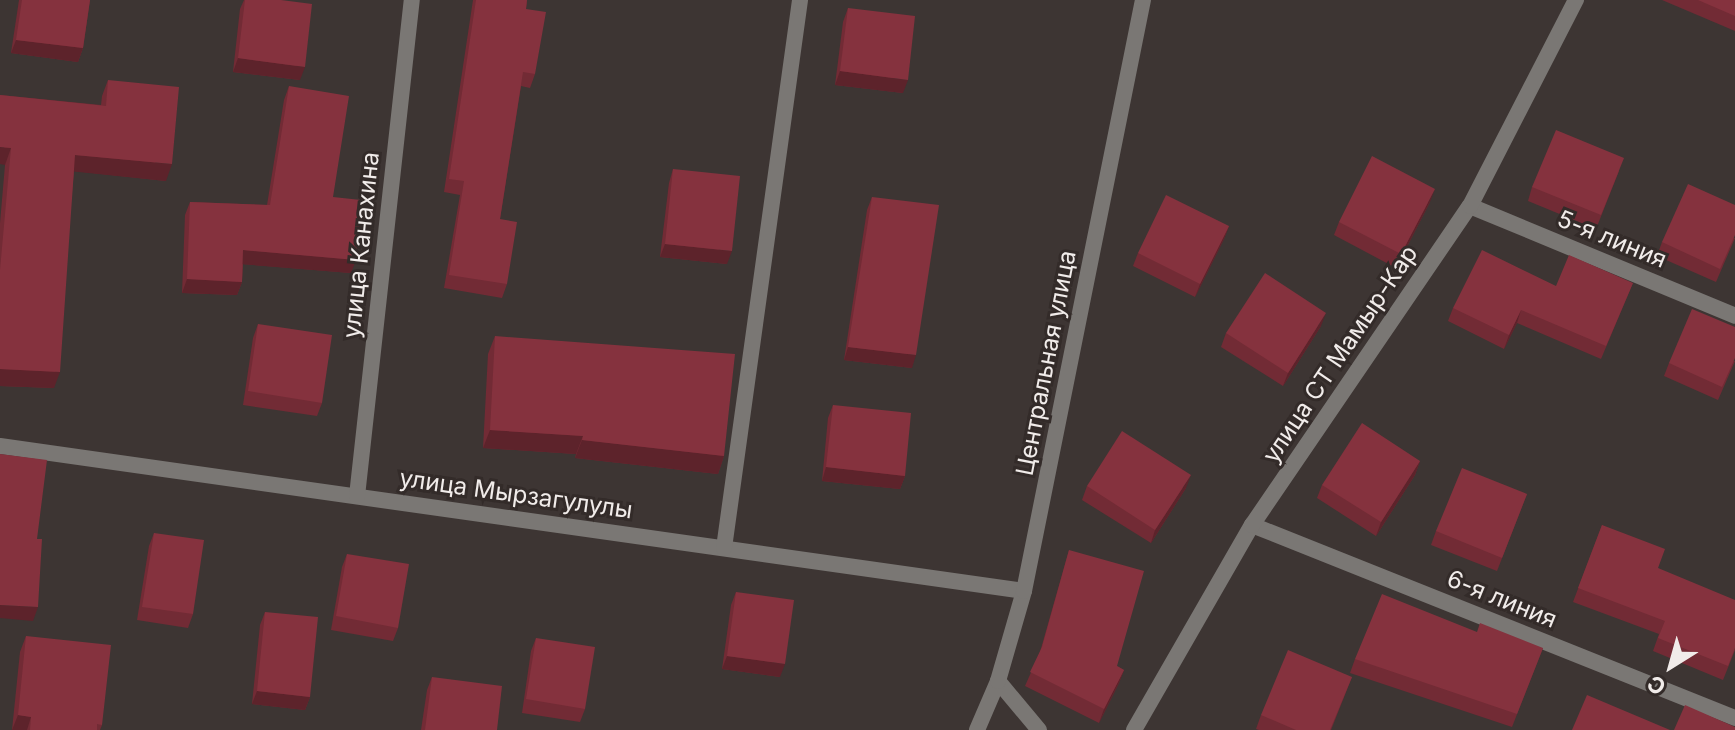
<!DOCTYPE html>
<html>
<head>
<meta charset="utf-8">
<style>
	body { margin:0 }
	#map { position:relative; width:1735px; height:730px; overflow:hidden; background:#3d3533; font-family:Inter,sans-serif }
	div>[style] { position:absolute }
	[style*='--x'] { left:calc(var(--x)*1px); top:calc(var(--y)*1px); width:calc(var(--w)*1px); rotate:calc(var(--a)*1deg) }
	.minor>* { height:16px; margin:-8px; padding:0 8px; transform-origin:8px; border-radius:8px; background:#7a7774 }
	.wall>* { inset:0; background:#722b35 }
	.shaded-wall>* { inset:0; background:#5d232b }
	.building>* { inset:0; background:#85323e }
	span { translate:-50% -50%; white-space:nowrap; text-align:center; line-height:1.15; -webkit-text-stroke:6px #332b29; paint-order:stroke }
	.street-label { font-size:24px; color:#f1ecea }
	.north { position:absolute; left:1631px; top:626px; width:80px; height:80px; -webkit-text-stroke:6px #332b29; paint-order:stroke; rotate:217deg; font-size:22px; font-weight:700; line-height:32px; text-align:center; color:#f1ecea }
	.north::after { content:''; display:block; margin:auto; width:28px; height:36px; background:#f1ecea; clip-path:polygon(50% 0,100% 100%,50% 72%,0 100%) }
</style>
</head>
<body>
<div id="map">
	<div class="minor">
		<div style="--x:1470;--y:206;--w:287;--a:22.5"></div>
		<div style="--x:0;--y:446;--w:1034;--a:8.06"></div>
		<div style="--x:357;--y:496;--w:499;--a:-83.7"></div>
		<div style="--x:1252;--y:525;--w:520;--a:21.78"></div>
		<div style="--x:724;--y:548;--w:553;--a:-82.1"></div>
		<div style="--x:998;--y:681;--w:64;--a:50.1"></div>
		<div style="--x:977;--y:730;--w:53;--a:-66.8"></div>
		<div style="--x:998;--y:681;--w:94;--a:-73.9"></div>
		<div style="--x:1024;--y:591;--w:603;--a:-78.62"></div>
		<div style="--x:1134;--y:730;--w:237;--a:-60.1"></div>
		<div style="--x:1252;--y:525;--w:386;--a:-55.7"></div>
		<div style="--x:1470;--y:206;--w:232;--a:-62.8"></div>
	</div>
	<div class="wall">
		<div style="clip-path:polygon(19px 0,90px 0,83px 48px,78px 62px,11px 53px)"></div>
		<div style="clip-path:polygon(244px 0,281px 0,300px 80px,233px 72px,240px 9px)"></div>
		<div style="clip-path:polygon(473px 0,527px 0,526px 9px,535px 74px,530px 88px,521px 86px,500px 219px,507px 284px,502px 298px,444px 288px,460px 195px,444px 192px)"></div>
		<div style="clip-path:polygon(1662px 0,1735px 0,1735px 31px)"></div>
		<div style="clip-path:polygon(848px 8px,903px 93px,835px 85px,843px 22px)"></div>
		<div style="clip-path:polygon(108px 80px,166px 181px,74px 171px,54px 388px,0 386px,0 223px,5px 165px,0 95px,101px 105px,102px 96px)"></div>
		<div style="clip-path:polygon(289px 86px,333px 197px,351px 273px,243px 264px,242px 282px,237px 295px,182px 293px,185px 215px,190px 202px,267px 205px,284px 100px)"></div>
		<div style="clip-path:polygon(673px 169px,727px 264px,660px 257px,669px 183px)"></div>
		<div style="clip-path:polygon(1619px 171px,1596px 229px,1528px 201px,1532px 187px)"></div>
		<div style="clip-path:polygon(872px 197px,912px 368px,844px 360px,867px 210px)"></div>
		<div style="clip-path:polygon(1430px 202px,1396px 268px,1334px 235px,1339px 222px)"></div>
		<div style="clip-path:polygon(1229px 226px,1224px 239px,1195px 297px,1133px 266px,1138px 253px)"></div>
		<div style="clip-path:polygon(1735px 238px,1716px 282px,1657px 256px,1662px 242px)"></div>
		<div style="clip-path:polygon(1633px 283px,1601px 359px,1517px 323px,1504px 349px,1448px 321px,1453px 308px,1556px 286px)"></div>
		<div style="clip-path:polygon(258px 324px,322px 403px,317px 416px,243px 405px,253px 338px)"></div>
		<div style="clip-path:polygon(1321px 326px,1283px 386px,1221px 347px,1226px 333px)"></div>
		<div style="clip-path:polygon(495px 336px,724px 456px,718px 474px,575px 458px,576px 454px,483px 448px,488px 354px)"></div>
		<div style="clip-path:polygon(1735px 361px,1718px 400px,1664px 376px,1669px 363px)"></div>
		<div style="clip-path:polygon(833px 405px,905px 476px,900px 489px,822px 481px,828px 418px)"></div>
		<div style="clip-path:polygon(1420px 461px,1415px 475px,1376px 536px,1317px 498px,1322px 485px)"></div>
		<div style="clip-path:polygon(1087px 486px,1186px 488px,1151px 543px,1082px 500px)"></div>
		<div style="clip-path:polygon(1527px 494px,1497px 571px,1431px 545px,1436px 531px)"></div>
		<div style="clip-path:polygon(1602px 525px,1658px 568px,1735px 650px,1723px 680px,1653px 651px,1659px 634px,1573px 602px)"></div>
		<div style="clip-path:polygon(154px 533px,193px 614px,188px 628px,137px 620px,149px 546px)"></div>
		<div style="clip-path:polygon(1069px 550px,1117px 666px,1124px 670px,1119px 683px,1099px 723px,1025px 686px,1040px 652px)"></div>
		<div style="clip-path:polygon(347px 554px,398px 628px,393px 641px,331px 630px,342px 567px)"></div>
		<div style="clip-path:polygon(736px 592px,780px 677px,722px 669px,731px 605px)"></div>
		<div style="clip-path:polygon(265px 612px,310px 697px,305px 710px,252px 704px,260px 625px)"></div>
		<div style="clip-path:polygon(26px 636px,102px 725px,100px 730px,12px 730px,20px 652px)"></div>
		<div style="clip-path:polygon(536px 638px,585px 709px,580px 722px,522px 713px,531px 651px)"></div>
		<div style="clip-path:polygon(1543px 648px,1512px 727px,1350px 673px,1355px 659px)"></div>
		<div style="clip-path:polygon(432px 677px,497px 730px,421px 730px,427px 690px)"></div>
		<div style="clip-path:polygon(1352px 677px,1331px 730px,1259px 730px,1256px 729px,1261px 715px)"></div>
	</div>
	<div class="shaded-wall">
		<div style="clip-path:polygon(16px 40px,83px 48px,78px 62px,11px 53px)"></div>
		<div style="clip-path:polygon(238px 58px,305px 67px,300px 80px,233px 72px)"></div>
		<div style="clip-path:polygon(840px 71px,908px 80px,903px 93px,835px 85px)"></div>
		<div style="clip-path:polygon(0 147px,11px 148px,5px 165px,0 164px)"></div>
		<div style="clip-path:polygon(75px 155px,172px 164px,166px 181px,69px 171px)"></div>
		<div style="clip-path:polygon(1435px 189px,1430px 202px,1396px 268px,1401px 254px)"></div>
		<div style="clip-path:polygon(1229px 226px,1224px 239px,1195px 297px,1200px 284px)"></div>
		<div style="clip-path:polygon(665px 244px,732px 251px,727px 264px,660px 257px)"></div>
		<div style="clip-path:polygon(243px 250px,356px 260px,351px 273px,239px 264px)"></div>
		<div style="clip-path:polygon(187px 279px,242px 282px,237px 295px,182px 293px)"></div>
		<div style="clip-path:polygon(1521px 310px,1517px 323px,1504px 349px,1509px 335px)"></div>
		<div style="clip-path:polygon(1326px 313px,1321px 326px,1283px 386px,1288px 373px)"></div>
		<div style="clip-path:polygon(848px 347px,916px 355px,912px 368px,844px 360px)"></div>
		<div style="clip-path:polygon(0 369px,60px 372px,54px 388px,0 386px)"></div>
		<div style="clip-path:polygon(490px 430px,583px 436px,576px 454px,483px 448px)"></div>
		<div style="clip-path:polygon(582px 440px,724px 456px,718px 474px,575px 458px)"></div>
		<div style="clip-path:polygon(1420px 461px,1415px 475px,1376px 536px,1381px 522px)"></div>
		<div style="clip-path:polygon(826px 467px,905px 476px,900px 489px,822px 481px)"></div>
		<div style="clip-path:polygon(1191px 475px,1186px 488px,1151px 543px,1155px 530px)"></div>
		<div style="clip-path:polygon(0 605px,38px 607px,33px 621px,0 618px)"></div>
		<div style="clip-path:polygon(727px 656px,785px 664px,780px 677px,722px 669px)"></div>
		<div style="clip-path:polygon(1124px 670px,1119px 683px,1099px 723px,1104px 709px)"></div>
		<div style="clip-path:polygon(257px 691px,310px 697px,305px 710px,252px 704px)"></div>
		<div style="clip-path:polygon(18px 715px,31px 717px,27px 730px,12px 730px)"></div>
	</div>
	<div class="building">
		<div style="clip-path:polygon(22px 0,90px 0,83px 48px,16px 40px)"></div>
		<div style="clip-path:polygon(245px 0,281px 0,312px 4px,305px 67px,238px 58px)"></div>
		<div style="clip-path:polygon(476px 0,527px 0,526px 9px,546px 12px,535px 74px,523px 72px,500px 219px,517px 222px,507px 284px,449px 275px,464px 181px,449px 179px)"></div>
		<div style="clip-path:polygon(1698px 0,1735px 0,1735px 16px)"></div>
		<div style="clip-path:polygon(848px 8px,915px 16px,908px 80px,840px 71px)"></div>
		<div style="clip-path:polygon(108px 80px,179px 87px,172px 164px,75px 155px,60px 372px,0 369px,0 270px,11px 148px,0 147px,0 95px,106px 106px)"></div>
		<div style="clip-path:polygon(289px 86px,349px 96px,333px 197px,361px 200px,356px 260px,243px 250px,242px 282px,187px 279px,190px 202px,270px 205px)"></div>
		<div style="clip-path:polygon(1556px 130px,1624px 158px,1601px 215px,1532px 187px)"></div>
		<div style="clip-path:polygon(1372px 156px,1435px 189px,1401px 254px,1339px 222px)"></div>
		<div style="clip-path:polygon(673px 169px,740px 176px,732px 251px,665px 244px)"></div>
		<div style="clip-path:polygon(1688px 184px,1735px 205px,1735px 235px,1720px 269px,1662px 242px)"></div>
		<div style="clip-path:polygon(1166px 195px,1229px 226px,1200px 284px,1138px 253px)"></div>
		<div style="clip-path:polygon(872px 197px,939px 205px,916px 355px,848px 347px)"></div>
		<div style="clip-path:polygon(1482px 250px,1556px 286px,1569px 255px,1633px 283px,1606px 346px,1521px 310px,1509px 335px,1453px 308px)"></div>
		<div style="clip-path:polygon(1265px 273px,1326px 313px,1288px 373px,1226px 333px)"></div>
		<div style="clip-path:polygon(1692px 309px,1735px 327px,1735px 358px,1722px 387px,1669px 363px)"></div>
		<div style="clip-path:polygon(258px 324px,332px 335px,322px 403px,248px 391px)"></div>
		<div style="clip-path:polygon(495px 336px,735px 354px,724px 456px,582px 440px,583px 436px,490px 430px)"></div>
		<div style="clip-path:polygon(833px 405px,911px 413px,905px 476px,826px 467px)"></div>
		<div style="clip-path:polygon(1362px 423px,1420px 461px,1381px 522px,1322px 485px)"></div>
		<div style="clip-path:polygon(1122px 431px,1191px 475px,1155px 530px,1087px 486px)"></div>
		<div style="clip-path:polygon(0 454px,47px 460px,37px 539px,42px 539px,38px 607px,0 605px)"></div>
		<div style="clip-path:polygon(1462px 468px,1527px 494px,1502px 558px,1436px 531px)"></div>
		<div style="clip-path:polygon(1602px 525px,1665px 549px,1658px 568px,1735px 600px,1735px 648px,1728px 666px,1658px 638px,1665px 621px,1578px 588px)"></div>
		<div style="clip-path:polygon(154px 533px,204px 540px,193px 614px,142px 607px)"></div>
		<div style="clip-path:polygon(1069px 550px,1144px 571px,1117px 666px,1124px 670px,1104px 709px,1030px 672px,1042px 647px)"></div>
		<div style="clip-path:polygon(347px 554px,409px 564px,398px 628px,336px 616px)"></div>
		<div style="clip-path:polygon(736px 592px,794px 600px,785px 664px,727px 656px)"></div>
		<div style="clip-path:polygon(1382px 594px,1477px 632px,1480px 623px,1543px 648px,1517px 714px,1355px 659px)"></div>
		<div style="clip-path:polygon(265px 612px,318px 617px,310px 697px,257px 691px)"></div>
		<div style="clip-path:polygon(26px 636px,111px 645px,102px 725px,97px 724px,97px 730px,30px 730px,31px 717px,18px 715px)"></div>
		<div style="clip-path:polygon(536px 638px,595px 647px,585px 709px,526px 699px)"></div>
		<div style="clip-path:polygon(1288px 650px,1352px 677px,1330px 730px,1296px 730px,1261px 715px)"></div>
		<div style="clip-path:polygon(432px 677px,502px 686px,497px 730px,425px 730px)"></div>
		<div style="clip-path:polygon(1587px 695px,1670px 730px,1572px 730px)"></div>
		<div style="clip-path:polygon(1685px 705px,1735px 727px,1735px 730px,1674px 730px)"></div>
	</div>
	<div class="street-label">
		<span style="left:1612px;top:239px;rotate:22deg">5-я линия</span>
		<span style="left:361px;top:245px;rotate:-84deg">улица Канахина</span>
		<span style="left:1340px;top:354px;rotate:-56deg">улица СТ Мамыр-Кар</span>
		<span style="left:1046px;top:363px;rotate:-79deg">Центральная улица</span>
		<span style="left:516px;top:494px;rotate:8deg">улица Мырзагулулы</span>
		<span style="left:1502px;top:599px;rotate:22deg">6-я линия</span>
	</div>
	<div class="north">С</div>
</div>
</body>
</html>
